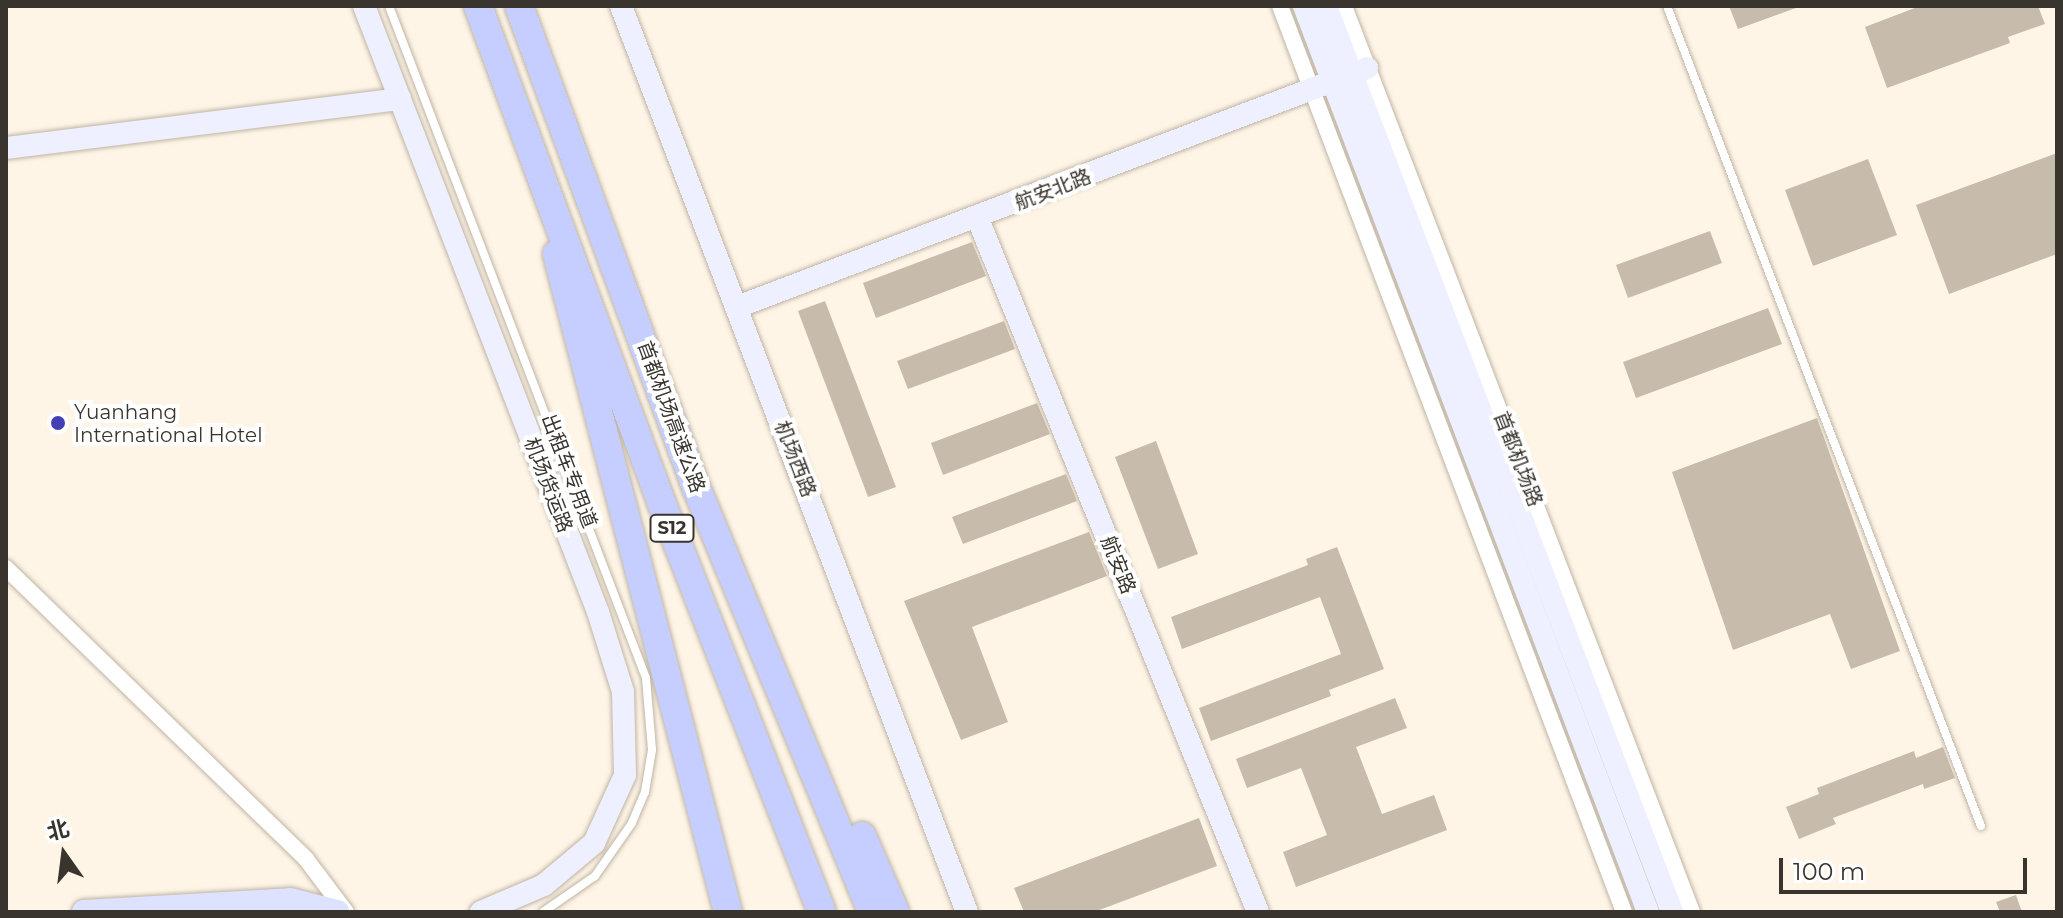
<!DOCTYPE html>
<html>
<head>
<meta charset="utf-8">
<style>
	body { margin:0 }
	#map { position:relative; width:2063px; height:918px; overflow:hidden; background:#fef5e7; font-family:Montserrat,"Noto Sans SC",sans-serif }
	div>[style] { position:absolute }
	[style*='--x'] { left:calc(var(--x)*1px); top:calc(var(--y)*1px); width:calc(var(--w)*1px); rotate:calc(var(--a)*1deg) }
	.building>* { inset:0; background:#c7bcab }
	.roads { filter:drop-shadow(0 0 2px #c0b5a4) drop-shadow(0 0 2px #c0b5a4) }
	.lane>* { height:8px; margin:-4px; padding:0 4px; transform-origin:4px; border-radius:4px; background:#fff }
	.street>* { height:16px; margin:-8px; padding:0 8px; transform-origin:8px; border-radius:8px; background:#fff }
	.secondary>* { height:22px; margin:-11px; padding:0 11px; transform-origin:11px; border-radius:11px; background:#eef0ff }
	.primary>* { height:24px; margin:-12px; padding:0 12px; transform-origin:12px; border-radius:12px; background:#dce2ff }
	.highway>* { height:28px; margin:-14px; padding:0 14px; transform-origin:14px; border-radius:14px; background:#c5ceff }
	.dots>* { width:22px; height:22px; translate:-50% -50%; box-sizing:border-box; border:4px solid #fff; border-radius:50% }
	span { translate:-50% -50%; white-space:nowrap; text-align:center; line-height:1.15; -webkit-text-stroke:8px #fff; paint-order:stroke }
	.shield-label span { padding:2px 6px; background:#fff; border:2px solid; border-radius:6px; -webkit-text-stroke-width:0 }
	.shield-label { font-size:18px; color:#39352e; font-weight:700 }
	.street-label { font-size:20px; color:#39352e }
	.poi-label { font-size:20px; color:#39352e }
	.left { translate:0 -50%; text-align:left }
	.frame { position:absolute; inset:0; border:8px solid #39352e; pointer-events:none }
	.north { position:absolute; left:24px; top:814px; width:80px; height:80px; -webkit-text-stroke:6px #fff; paint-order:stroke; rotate:346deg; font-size:22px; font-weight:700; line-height:32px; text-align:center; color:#39352e }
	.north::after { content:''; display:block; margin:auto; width:28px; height:36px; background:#39352e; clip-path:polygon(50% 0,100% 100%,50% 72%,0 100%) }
	.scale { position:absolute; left:1779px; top:858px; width:248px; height:36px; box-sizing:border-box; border:4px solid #39352e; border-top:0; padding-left:10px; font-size:24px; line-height:28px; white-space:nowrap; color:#39352e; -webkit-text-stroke:6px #fff; paint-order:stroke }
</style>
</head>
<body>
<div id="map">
	<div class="building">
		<div style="clip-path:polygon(1729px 6px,1796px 6px,1796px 8px,1738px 29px)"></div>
		<div style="clip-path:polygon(1920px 6px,2038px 6px,2045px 24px,2008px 37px,2010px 43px,1887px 88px,1865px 27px)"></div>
		<div style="clip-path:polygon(2057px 153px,2057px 254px,1949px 294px,1916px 205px)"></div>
		<div style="clip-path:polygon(1868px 159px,1897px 235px,1813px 266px,1785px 190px)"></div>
		<div style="clip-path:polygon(1710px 231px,1722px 263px,1628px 298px,1616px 265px)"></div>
		<div style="clip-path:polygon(972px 242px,986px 276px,876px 318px,863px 283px)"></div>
		<div style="clip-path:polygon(825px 301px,896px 487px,868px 497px,798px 311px)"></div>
		<div style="clip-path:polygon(1768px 308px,1782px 344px,1636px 398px,1623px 362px)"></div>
		<div style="clip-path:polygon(1004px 321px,1015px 349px,908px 389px,897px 361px)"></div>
		<div style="clip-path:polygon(1037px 403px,1050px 434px,943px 475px,931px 443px)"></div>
		<div style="clip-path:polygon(1817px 418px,1900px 651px,1851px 669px,1830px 614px,1733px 650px,1672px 472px)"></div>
		<div style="clip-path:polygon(1156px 441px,1198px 554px,1158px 569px,1115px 457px)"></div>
		<div style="clip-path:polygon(1066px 474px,1077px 501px,963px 544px,952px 517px)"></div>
		<div style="clip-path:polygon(1089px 532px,1107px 576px,972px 627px,1008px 722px,961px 740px,904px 601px)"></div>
		<div style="clip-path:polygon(1337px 547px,1384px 669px,1329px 690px,1331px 696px,1211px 741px,1199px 708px,1341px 654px,1320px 597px,1182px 649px,1171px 617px,1308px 565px,1306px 559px)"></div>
		<div style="clip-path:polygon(1395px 698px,1407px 728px,1356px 747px,1382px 814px,1434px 795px,1447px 830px,1296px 887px,1283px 852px,1327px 835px,1301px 768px,1247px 788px,1236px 759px)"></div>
		<div style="clip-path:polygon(1943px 747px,1955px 778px,1924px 789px,1923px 784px,1833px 818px,1836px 824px,1799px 839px,1786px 807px,1819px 794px,1817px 788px,1914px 751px,1916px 758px)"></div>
		<div style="clip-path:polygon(1199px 818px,1217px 866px,1094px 912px,1024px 912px,1014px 888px)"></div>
		<div style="clip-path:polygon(2016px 895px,2022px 912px,2000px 912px,1996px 902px)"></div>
	</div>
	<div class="roads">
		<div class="lane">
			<div style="--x:389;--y:6;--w:719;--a:69.07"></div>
			<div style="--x:646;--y:678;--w:72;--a:85.2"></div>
			<div style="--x:652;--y:750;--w:43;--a:99.5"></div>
			<div style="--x:645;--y:792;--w:34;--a:113"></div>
			<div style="--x:632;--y:823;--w:65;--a:124.9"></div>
			<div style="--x:595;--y:876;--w:63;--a:145.3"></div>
			<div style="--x:1667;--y:6;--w:878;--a:69.05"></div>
		</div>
		<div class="street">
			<div style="--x:1280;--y:6;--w:969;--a:69.21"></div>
			<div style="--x:1344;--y:6;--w:971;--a:68.99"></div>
			<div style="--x:6;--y:568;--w:418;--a:44.1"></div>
			<div style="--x:306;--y:859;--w:66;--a:53"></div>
		</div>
		<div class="secondary">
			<div style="--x:364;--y:6;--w:650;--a:68.89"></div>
			<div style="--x:598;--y:612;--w:84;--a:72.6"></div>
			<div style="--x:623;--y:692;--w:83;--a:88.6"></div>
			<div style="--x:625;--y:775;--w:75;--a:114.5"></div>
			<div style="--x:594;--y:843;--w:65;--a:140"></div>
			<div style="--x:544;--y:885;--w:69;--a:156.8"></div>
			<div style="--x:621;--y:6;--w:970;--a:69.1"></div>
			<div style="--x:1304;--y:6;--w:969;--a:69.21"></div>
			<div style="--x:1326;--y:6;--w:970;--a:69.1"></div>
			<div style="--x:6;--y:148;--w:397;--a:-7.1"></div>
			<div style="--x:978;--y:219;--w:747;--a:68"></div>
			<div style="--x:737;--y:307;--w:674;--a:-20.77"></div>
		</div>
		<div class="primary">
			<div style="--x:84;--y:912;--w:206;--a:-3.3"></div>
			<div style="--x:290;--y:900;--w:49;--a:14.3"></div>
		</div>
		<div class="highway">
			<div style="--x:478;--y:6;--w:531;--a:69.72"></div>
			<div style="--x:662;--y:504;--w:438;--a:68.6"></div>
			<div style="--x:519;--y:6;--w:513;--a:69.8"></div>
			<div style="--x:696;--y:487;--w:460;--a:67.5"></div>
			<div style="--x:557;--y:254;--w:680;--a:75.43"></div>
			<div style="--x:862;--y:836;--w:83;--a:66.5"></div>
		</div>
	</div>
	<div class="dots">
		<div style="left:58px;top:423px;background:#4240b6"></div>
	</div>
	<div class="shield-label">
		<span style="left:672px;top:528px">S12</span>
	</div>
	<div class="street-label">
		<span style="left:1053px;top:190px;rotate:-21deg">航安北路</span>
		<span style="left:671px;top:417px;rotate:70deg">首都机场高速公路</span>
		<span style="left:795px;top:459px;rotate:69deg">机场西路</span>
		<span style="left:1518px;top:459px;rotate:69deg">首都机场路</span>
		<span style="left:569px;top:471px;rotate:69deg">出租车专用道</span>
		<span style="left:548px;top:485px;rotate:69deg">机场货运路</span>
		<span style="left:1118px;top:565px;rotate:68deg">航安路</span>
	</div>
	<div class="poi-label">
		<span class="left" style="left:74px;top:424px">Yuanhang<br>International Hotel</span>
	</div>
	<div class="frame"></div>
	<div class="north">北</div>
	<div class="scale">100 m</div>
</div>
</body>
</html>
